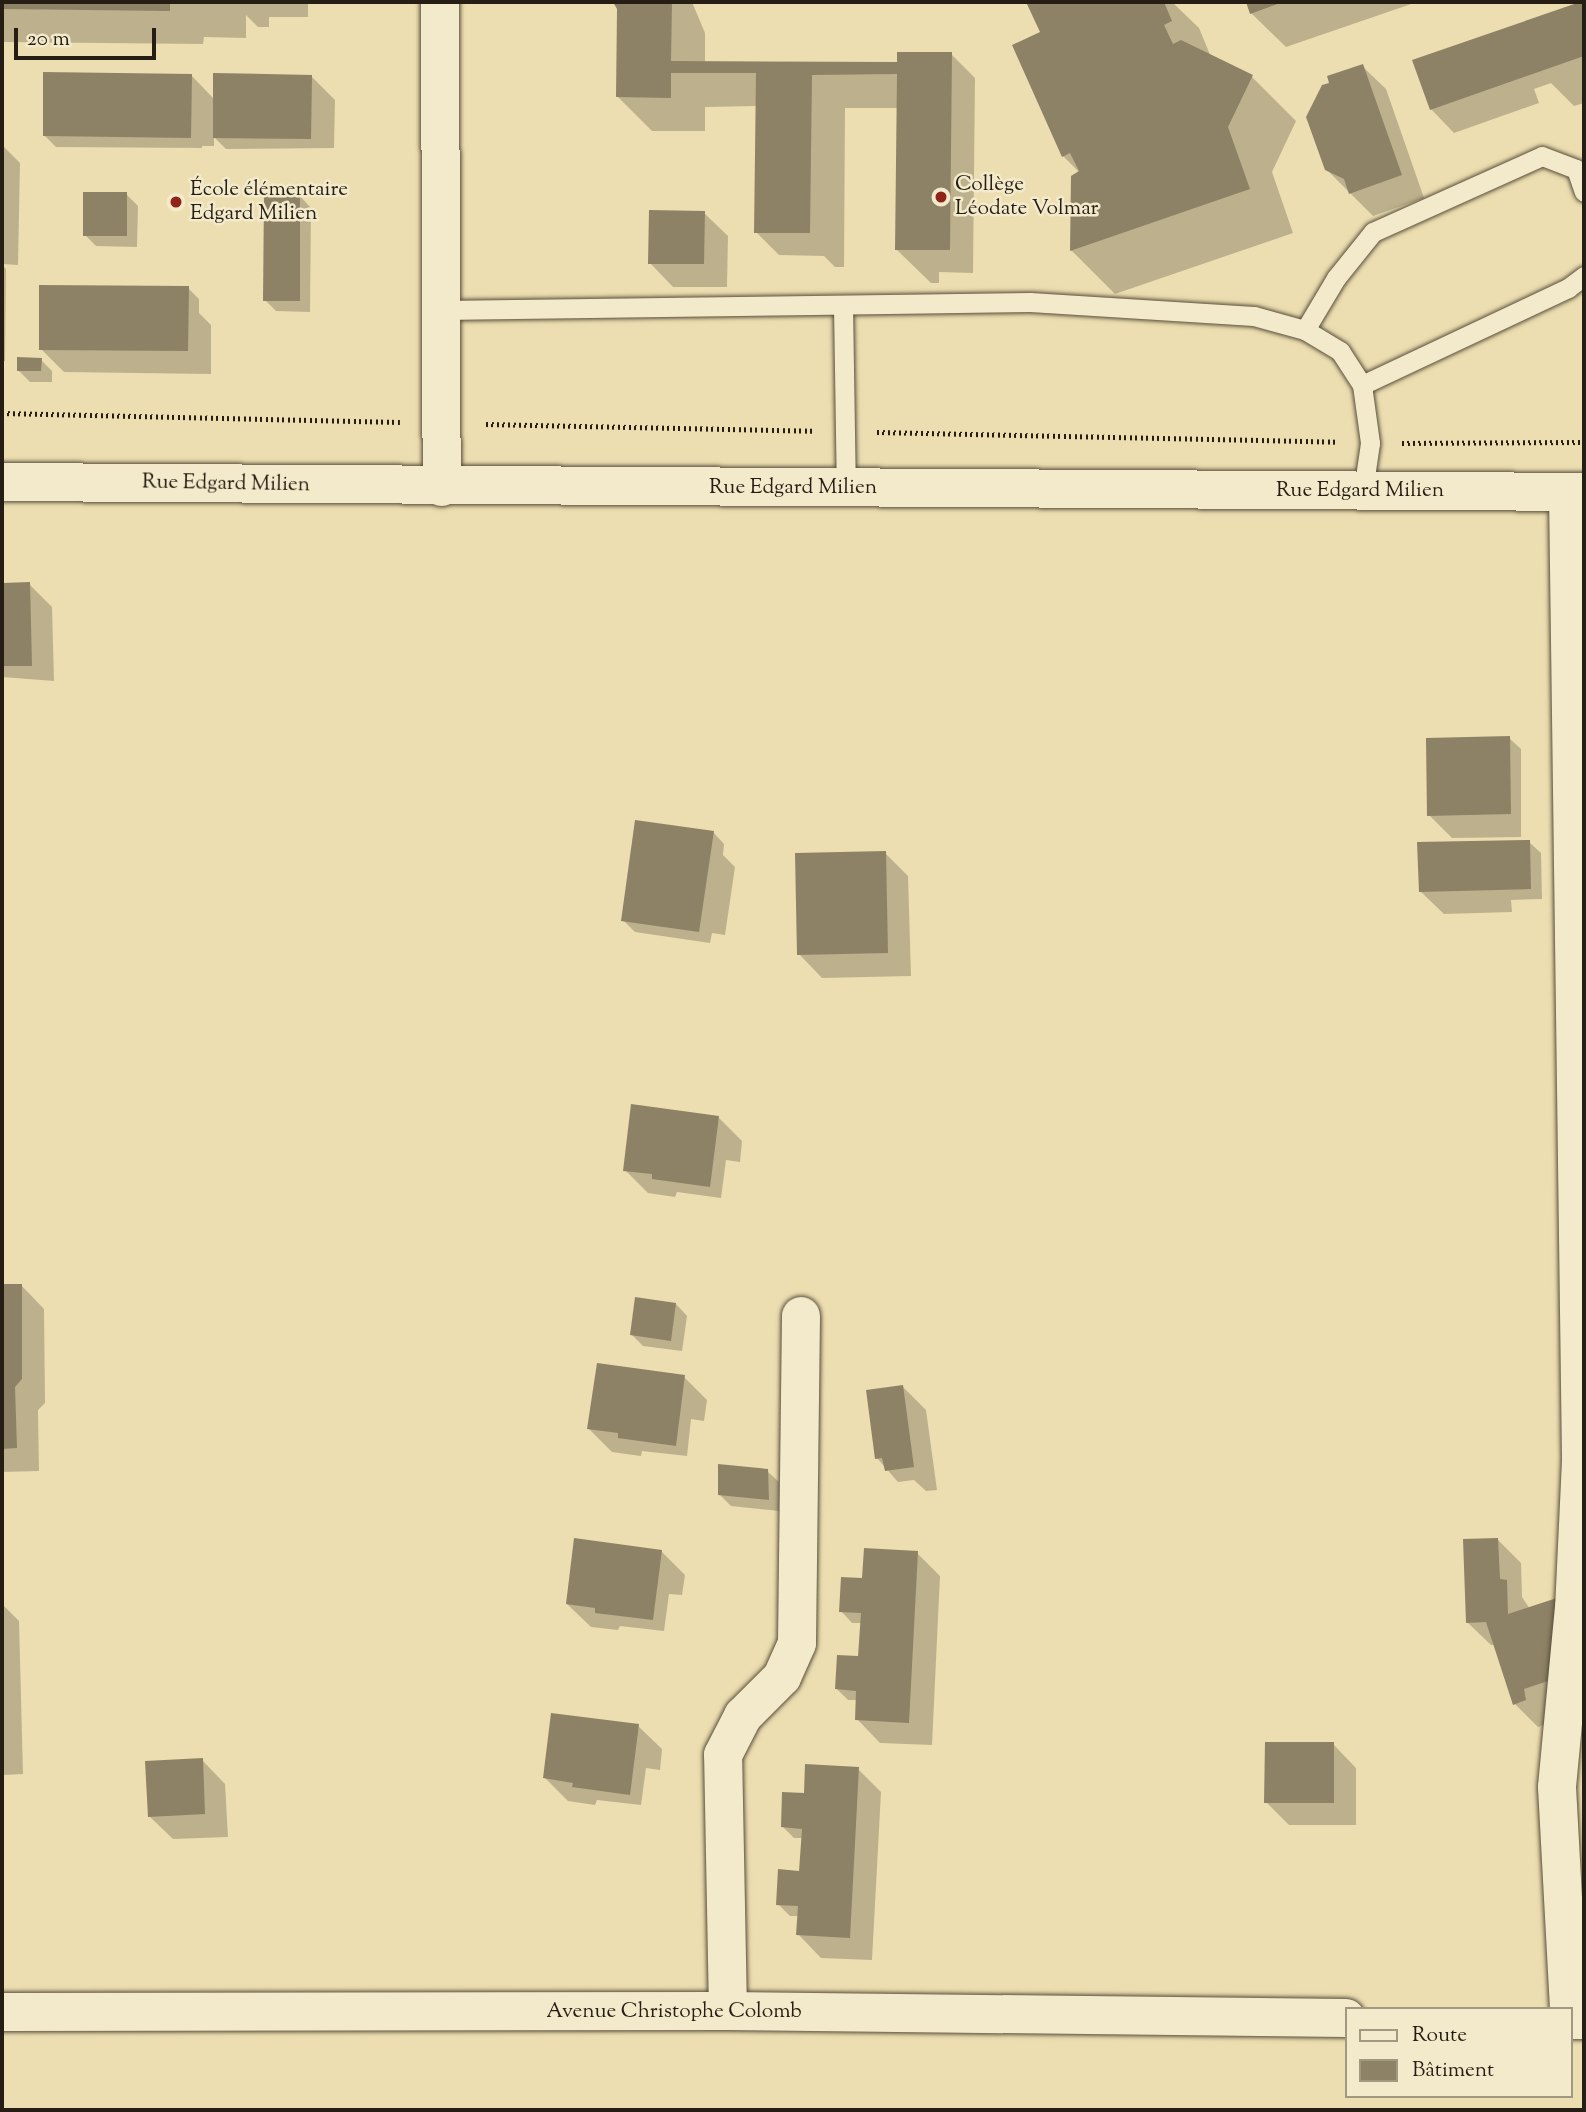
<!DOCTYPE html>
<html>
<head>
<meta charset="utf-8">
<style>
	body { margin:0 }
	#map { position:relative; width:1586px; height:2112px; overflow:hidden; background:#ecdeb0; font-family:"Sorts Mill Goudy",serif }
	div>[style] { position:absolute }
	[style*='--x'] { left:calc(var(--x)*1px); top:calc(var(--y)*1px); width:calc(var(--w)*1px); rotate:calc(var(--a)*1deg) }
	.shadow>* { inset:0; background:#0003 }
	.building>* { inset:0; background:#8d8265 }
	.path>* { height:4.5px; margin-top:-2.25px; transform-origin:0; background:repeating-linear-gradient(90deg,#261e14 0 2px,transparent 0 5.5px) }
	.roads { filter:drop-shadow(0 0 2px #584e3b) drop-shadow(0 0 2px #584e3b) }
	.service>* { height:19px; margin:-9.5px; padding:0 9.5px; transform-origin:9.5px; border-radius:9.5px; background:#f3eacc }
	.minor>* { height:38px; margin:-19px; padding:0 19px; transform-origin:19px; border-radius:19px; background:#f3eacc }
	.tertiary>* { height:38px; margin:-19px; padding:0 19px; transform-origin:19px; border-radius:19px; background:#f3eacc }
	.dots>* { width:19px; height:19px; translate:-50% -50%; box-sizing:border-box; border:4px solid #f3eacc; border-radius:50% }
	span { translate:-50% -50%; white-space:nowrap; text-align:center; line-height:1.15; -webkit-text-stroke:5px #f3eacc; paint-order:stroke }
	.poi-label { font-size:21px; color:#261e14 }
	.left { translate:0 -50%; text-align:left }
	.street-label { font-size:21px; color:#261e14 }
	.frame { position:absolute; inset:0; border:4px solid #261e14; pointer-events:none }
	.legend { position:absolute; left:1345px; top:2007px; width:228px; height:91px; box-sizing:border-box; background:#f3eacc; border:2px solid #a19882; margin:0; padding:9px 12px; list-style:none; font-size:21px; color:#261e14 }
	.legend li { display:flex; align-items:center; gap:14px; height:35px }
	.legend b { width:35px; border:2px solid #a19882 }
	.scale { position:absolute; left:14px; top:28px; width:142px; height:32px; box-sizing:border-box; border:4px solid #261e14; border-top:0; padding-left:9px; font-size:21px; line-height:24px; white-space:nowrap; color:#261e14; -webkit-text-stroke:5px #f3eacc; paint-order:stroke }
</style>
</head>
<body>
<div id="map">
	<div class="shadow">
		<div style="clip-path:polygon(2px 2px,308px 2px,308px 17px,269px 17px,269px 27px,258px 27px,246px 15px,246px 38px,204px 37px,203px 44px,2px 42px)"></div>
		<div style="clip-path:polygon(615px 2px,692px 2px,705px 33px,705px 63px,899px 64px,951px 54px,975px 78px,973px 273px,939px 272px,939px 283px,931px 283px,896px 249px,898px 108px,845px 108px,844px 267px,835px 267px,824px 256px,779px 255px,756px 232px,757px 106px,705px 107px,705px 131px,652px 131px,618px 97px,618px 9px)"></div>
		<div style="clip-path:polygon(1028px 2px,1172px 2px,1199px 28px,1211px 57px,1252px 77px,1296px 121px,1272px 172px,1293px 233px,1115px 294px,1071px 250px,1080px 173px,1063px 156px,1043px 33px)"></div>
		<div style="clip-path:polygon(1248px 2px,1417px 2px,1286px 47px,1251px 13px)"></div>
		<div style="clip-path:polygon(1584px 2px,1584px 103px,1574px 106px,1551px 83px,1534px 89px,1539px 103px,1454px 133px,1431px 109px,1414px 61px)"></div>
		<div style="clip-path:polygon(1362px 66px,1386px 89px,1424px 198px,1373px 216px,1326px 169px)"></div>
		<div style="clip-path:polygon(191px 75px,214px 99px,311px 76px,335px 100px,334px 148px,226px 149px,214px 137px,214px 146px,202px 146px,202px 148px,56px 147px,44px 135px)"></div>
		<div style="clip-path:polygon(2px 145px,20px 163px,18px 265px,2px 264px,6px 269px,5px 361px,2px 361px)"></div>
		<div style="clip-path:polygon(126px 194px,138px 206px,137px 247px,96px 246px,85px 235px)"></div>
		<div style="clip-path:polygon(300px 196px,311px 208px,310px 312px,276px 311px,265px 300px)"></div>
		<div style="clip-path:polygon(704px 213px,728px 236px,727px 287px,673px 287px,650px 263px)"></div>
		<div style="clip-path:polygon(188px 288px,199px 299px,199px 313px,211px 325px,211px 374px,64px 372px,41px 349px)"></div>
		<div style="clip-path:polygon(41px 360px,52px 371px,52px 382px,30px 382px,18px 370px)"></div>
		<div style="clip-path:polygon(2px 584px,29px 584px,52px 607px,54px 681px,2px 677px)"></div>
		<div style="clip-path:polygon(1509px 738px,1521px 749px,1521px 837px,1452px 838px,1429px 815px)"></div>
		<div style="clip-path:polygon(713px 832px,724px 844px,723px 855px,735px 867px,725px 935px,712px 933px,710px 943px,635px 932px,623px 920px)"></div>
		<div style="clip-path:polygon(1529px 842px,1541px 853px,1542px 899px,1511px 900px,1512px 912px,1444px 914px,1420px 891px)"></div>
		<div style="clip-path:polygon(885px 853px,908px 876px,911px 976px,822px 978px,799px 954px)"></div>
		<div style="clip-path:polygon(719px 1118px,742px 1141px,740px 1162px,726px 1160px,721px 1198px,677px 1192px,675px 1197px,648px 1193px,625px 1170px)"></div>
		<div style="clip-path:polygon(21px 1285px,44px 1309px,45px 1403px,38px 1410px,39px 1471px,2px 1472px,2px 1286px)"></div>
		<div style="clip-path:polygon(676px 1304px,687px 1316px,682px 1351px,643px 1346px,632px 1335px)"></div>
		<div style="clip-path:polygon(684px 1377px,707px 1400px,704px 1421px,691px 1419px,687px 1456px,642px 1451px,641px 1456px,612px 1452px,589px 1429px)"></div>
		<div style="clip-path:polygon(902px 1386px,926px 1410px,937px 1490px,926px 1491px,914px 1480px,898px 1482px,877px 1458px)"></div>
		<div style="clip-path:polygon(767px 1471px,779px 1482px,779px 1511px,731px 1506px,720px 1495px)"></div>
		<div style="clip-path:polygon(1498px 1540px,1521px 1563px,1522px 1597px,1530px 1609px,1565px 1597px,1549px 1723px,1538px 1727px,1515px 1704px,1495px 1645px,1491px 1645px,1467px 1622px)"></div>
		<div style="clip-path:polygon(661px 1551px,685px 1575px,682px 1595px,669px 1594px,664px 1631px,620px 1626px,618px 1630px,591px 1627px,567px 1604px)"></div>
		<div style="clip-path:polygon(917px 1553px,940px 1576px,932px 1745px,880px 1743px,857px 1719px,858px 1700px,848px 1700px,837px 1689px,863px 1658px,862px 1623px,852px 1623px,841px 1611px)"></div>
		<div style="clip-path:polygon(2px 1604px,19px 1621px,23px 1774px,2px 1775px)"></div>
		<div style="clip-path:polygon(638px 1726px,662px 1749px,660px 1770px,646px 1768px,641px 1805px,597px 1800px,595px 1805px,568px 1801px,545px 1778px)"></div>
		<div style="clip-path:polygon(1333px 1744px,1356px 1768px,1356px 1825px,1289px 1825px,1266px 1802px)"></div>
		<div style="clip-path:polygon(202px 1760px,225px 1784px,228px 1837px,173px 1839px,149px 1816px)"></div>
		<div style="clip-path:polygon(858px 1769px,881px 1792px,872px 1960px,821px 1958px,798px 1934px,799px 1916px,790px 1916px,778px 1904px,801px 1872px,803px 1838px,794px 1838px,783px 1827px,805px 1795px)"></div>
	</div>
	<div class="building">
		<div style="clip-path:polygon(2px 2px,170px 2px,170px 11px,2px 9px)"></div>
		<div style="clip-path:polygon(613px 2px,672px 2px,671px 61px,897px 62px,897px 52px,952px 52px,950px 250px,895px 250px,897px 74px,812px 75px,810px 233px,754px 233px,756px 73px,671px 73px,671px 98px,616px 97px,617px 9px)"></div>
		<div style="clip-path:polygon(1026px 2px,1164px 2px,1172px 21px,1164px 25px,1173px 44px,1181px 40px,1253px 75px,1228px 127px,1250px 189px,1070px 251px,1071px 176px,1079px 171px,1070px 153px,1062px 157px,1012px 45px,1040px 32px)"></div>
		<div style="clip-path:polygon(1246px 2px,1283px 2px,1250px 14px)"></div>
		<div style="clip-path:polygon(1580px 2px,1584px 2px,1584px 56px,1430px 110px,1412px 60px)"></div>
		<div style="clip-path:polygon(1363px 64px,1402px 175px,1349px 194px,1344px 179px,1325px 170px,1306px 117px,1322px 85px,1329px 83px,1327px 76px)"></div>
		<div style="clip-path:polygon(43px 72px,192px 74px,191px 138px,43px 136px)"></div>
		<div style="clip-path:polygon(213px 73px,312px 75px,311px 139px,213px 138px)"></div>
		<div style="clip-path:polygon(83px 192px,127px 192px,127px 236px,83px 236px)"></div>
		<div style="clip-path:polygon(264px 194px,300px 195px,300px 301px,263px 301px)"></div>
		<div style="clip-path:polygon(649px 210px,705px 211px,704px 264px,648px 264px)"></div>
		<div style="clip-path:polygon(39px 285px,189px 286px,188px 351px,39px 350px)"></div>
		<div style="clip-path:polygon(17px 357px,42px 358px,41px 371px,17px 371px)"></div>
		<div style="clip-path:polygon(30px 582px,32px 666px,2px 666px,2px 583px)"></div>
		<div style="clip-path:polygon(1510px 736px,1511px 814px,1427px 816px,1426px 738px)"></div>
		<div style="clip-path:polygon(635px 820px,714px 831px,699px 932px,621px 921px)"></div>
		<div style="clip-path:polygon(1530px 840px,1531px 889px,1419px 892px,1417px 842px)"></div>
		<div style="clip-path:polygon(886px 851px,888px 953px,797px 955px,795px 853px)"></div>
		<div style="clip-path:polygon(631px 1104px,719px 1116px,710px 1187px,652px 1179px,652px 1174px,623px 1171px)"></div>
		<div style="clip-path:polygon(2px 1284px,22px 1284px,22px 1379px,15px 1387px,17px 1448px,2px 1449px)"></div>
		<div style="clip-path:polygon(635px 1297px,676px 1303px,671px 1341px,630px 1335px)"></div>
		<div style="clip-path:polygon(597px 1363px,685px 1375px,676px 1446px,618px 1438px,618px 1433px,587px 1429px)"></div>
		<div style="clip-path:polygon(903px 1385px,914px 1467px,885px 1471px,882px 1458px,875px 1459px,866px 1390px)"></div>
		<div style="clip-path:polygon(718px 1464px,768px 1469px,769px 1500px,718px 1495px)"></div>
		<div style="clip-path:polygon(574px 1538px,662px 1550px,653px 1620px,595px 1613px,595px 1608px,566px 1604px)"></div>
		<div style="clip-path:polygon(1498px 1538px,1500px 1579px,1507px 1580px,1508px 1614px,1566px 1595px,1569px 1674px,1524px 1689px,1526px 1700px,1513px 1705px,1486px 1622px,1466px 1623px,1463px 1539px)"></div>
		<div style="clip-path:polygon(864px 1548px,918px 1551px,909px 1723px,855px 1720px,856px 1691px,835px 1689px,837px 1655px,858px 1656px,861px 1613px,839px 1612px,841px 1577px,862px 1578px)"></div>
		<div style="clip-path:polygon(551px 1713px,639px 1724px,630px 1795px,572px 1787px,573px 1783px,543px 1778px)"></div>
		<div style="clip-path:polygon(1265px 1742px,1334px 1742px,1334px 1803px,1264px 1803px)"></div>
		<div style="clip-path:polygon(203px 1758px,205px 1814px,148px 1817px,145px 1761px)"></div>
		<div style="clip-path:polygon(805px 1764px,859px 1767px,850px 1938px,796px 1935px,798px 1906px,776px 1905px,778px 1869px,799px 1871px,802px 1829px,781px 1827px,782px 1792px,804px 1793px)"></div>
	</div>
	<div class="path">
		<div style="--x:2;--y:413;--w:398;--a:1.3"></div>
		<div style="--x:486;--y:424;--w:327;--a:1.2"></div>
		<div style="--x:877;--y:432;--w:461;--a:1.2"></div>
		<div style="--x:1402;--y:443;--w:182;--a:-0.3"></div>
	</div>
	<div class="roads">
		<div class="service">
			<div style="--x:843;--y:305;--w:183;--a:89.1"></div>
			<div style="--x:441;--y:310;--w:589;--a:-0.78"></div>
			<div style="--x:1030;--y:302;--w:224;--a:3.6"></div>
			<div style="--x:1254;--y:316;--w:53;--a:15.4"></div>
			<div style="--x:1305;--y:330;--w:41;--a:31"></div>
			<div style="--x:1340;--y:351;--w:40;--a:57.1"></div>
			<div style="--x:1362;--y:385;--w:59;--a:82.1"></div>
			<div style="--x:1370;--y:443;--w:49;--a:98.3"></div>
			<div style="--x:1305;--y:330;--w:61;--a:-59.2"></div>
			<div style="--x:1336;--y:278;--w:59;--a:-51.2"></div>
			<div style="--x:1373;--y:232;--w:185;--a:-24.2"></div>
			<div style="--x:1542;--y:156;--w:36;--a:21"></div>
			<div style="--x:1576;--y:169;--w:24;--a:71"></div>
			<div style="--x:1362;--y:385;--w:228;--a:-25.2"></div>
			<div style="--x:1568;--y:288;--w:20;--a:-37"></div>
		</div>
		<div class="minor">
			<div style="--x:440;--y:2;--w:485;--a:89.8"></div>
			<div style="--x:2;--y:482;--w:1582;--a:0.36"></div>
			<div style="--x:1568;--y:492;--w:969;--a:89.23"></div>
			<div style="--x:1581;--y:1461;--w:146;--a:92.7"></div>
			<div style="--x:1574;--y:1607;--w:181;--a:95.4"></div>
			<div style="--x:1557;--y:1787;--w:222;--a:86.9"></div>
			<div style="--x:728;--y:2011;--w:256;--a:-91.1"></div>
			<div style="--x:723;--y:1755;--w:44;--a:-62.9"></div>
			<div style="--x:743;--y:1716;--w:55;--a:-45"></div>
			<div style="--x:782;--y:1677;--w:37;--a:-66"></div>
			<div style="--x:797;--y:1643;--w:327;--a:-89.3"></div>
		</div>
		<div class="tertiary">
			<div style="--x:2;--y:2012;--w:726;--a:-0.08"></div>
			<div style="--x:728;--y:2011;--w:618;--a:0.65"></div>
			<div style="--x:1570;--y:2020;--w:14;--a:0"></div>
		</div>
	</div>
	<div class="dots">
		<div style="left:941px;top:197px;background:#8f2418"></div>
		<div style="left:176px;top:202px;background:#8f2418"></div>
	</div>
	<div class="poi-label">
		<span class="left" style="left:955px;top:197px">Collège<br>Léodate Volmar</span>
		<span class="left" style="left:190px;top:202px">École élémentaire<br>Edgard Milien</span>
	</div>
	<div class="street-label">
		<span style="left:226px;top:484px;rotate:1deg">Rue Edgard Milien</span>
		<span style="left:793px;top:488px">Rue Edgard Milien</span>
		<span style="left:1360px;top:491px">Rue Edgard Milien</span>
		<span style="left:674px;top:2012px">Avenue Christophe Colomb</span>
	</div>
	<div class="frame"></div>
	<ul class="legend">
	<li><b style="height:9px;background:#f3eacc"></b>Route</li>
	<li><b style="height:19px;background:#8d8265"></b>Bâtiment</li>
	</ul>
	<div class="scale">20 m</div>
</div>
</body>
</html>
